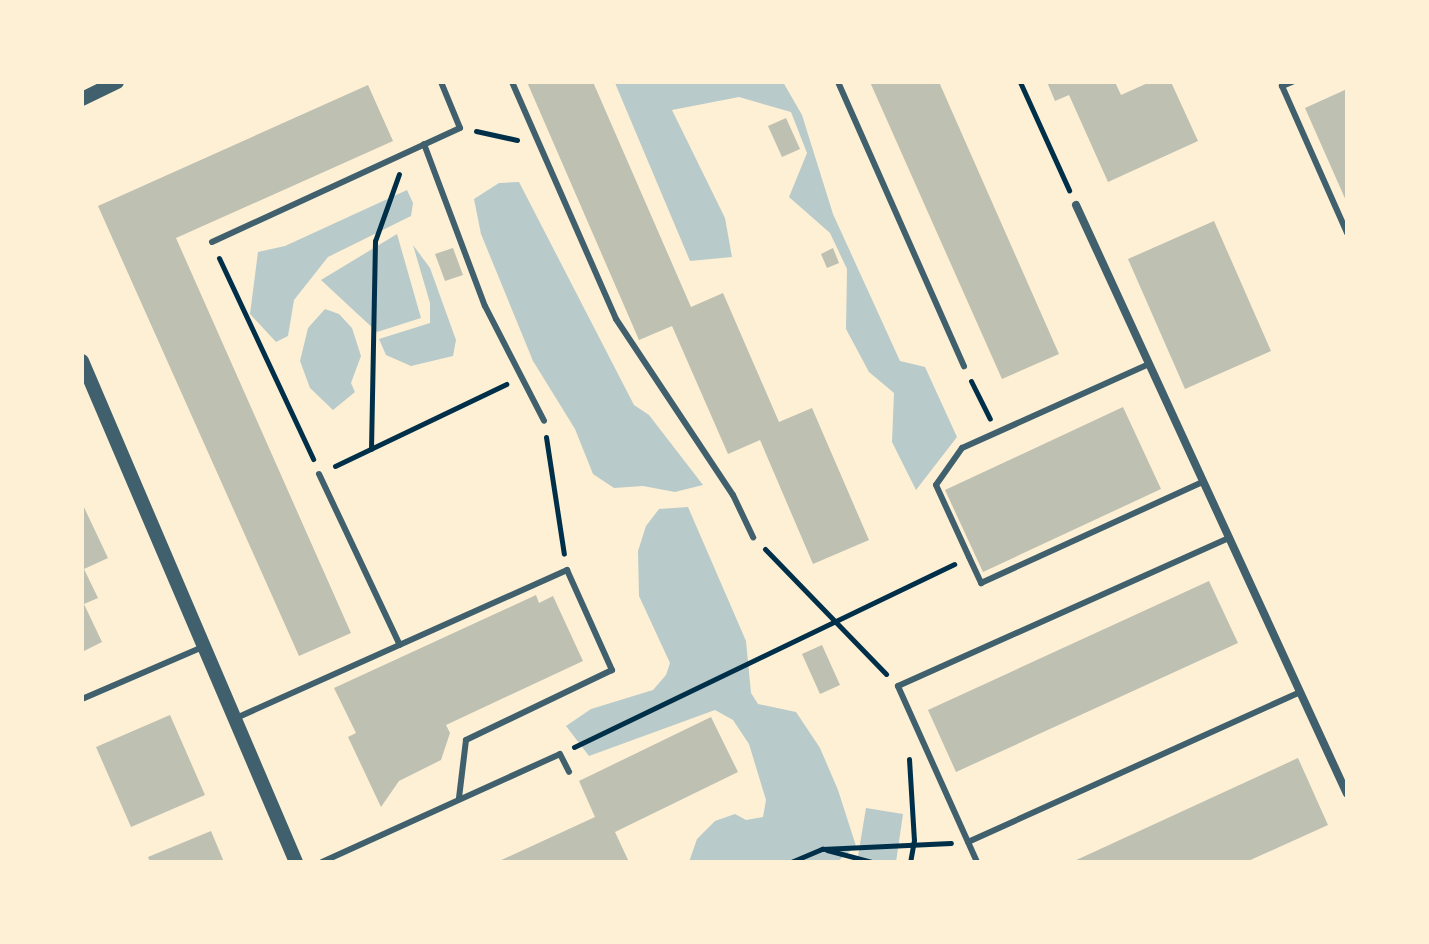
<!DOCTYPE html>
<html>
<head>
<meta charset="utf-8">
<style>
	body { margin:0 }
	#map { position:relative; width:1429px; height:944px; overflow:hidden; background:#fdf0d5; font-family:"DejaVu Sans",sans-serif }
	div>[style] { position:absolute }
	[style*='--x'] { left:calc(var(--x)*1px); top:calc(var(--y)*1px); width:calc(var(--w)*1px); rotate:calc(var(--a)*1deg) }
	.green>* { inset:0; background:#b9caca }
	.building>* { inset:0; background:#bec0b2 }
	.path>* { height:5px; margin:-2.5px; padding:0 2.5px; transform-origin:2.5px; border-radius:2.5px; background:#003049 }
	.service>* { height:6px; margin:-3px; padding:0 3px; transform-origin:3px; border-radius:3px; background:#3f606c }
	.minor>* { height:8px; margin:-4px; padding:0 4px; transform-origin:4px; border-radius:4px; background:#3f606c }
	.tertiary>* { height:14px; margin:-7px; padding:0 7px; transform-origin:7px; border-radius:7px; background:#3f606c }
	span { translate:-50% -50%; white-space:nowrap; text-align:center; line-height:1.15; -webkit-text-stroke:8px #fdf0d5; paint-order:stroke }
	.frame { position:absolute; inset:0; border:84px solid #fdf0d5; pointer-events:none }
</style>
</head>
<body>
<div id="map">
	<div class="green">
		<div style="clip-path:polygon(783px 82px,802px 115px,833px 214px,900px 361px,925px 367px,957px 437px,916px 490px,892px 442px,894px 393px,869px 372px,846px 329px,847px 269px,830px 233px,789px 197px,807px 153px,791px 112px,739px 97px,672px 110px,725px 218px,732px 257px,690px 261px,615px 83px)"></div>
		<div style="clip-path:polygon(519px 182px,634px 405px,649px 415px,703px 485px,675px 492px,643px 486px,614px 488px,593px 474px,575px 429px,533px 361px,481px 234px,474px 199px,499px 183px)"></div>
		<div style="clip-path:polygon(407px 190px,413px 203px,411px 216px,328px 257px,294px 300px,288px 336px,276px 342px,250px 314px,258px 252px,285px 246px)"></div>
		<div style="clip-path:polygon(397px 234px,421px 318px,377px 332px,321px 280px)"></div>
		<div style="clip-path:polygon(413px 245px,430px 268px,456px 340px,453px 356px,411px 366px,386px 355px,379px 339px,430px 323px,430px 303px)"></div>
		<div style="clip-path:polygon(325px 309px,339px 314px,352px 328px,361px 356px,351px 383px,355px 392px,333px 410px,310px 388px,300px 361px,308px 328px)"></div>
		<div style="clip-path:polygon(688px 507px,746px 641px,751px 693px,758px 704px,796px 712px,820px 748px,838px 790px,856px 846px,837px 862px,689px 862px,697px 839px,715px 821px,735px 814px,746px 820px,763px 817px,766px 800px,749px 744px,733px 720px,715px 710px,589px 756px,566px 726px,591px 709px,653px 690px,666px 675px,670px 663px,639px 596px,638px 551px,646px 526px,659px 509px)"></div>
		<div style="clip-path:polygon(866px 808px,903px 814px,896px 862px,857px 862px)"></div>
	</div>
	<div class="building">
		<div style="clip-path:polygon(527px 82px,593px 82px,691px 307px,723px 293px,779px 422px,812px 408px,869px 540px,813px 564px,760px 440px,728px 454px,672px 326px,639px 340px)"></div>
		<div style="clip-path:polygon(870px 82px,939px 82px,1059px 354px,1002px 379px)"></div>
		<div style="clip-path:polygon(1047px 82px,1115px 82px,1121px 95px,1150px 82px,1171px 82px,1198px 141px,1108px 182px,1069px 95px,1055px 101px)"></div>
		<div style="clip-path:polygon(368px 85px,393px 141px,176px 238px,351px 633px,299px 656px,98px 206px)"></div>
		<div style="clip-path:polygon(1347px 89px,1347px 203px,1305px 108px)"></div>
		<div style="clip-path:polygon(786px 118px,800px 149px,782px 157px,768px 126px)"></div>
		<div style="clip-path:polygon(1214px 221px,1271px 351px,1185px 389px,1128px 259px)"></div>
		<div style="clip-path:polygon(453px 248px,463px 275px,445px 281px,435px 254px)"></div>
		<div style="clip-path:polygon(833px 248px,839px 263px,827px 268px,821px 254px)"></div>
		<div style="clip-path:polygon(1123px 407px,1161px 489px,983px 572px,945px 490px)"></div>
		<div style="clip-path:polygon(82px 503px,108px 558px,84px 569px,98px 598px,84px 604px,102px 642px,82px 652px)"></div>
		<div style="clip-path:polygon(1209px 581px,1238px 643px,956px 772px,928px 710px)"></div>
		<div style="clip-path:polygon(536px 595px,539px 603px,553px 596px,583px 661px,446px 725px,450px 733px,441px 760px,399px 781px,381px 807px,348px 737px,356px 733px,334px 688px)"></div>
		<div style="clip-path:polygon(822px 645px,840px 685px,820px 694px,802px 654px)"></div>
		<div style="clip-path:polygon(170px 715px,205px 795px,131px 827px,96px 747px)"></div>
		<div style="clip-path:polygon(711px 717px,738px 772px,615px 832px,629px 862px,497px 862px,595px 817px,579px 781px)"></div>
		<div style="clip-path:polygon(1298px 758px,1328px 825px,1246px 862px,1072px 862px)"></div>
		<div style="clip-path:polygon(211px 831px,224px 862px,150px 862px,148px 857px)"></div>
	</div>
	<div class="path">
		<div style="--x:1020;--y:82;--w:119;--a:65.6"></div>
		<div style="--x:476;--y:131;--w:42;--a:12.4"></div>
		<div style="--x:219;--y:258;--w:222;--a:64.9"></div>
		<div style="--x:971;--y:381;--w:42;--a:63.4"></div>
		<div style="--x:546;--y:437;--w:118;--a:81.3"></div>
		<div style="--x:371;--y:449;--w:208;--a:-88.9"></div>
		<div style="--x:375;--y:241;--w:71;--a:-70.3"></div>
		<div style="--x:335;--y:466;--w:190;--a:-25.6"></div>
		<div style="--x:765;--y:549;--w:174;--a:45.9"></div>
		<div style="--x:574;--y:747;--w:422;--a:-25.7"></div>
		<div style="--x:909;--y:759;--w:81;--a:86.5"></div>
		<div style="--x:914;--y:840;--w:22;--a:100"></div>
		<div style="--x:827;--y:850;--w:47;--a:14.9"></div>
		<div style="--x:791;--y:862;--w:34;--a:-23"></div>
		<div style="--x:822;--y:849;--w:129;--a:-2.7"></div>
	</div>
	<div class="service">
		<div style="--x:512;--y:82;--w:259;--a:66.3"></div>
		<div style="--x:616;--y:319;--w:211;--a:56.4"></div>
		<div style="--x:733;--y:495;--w:47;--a:64.5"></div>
		<div style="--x:838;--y:82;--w:311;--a:66.1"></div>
		<div style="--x:1292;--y:82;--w:11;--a:158"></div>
		<div style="--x:1282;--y:86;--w:161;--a:66.1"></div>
		<div style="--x:424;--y:144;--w:173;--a:69.4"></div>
		<div style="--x:485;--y:306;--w:129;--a:62.8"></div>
		<div style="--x:212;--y:242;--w:273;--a:-24.7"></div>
		<div style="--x:460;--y:128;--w:50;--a:-112.4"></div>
		<div style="--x:1149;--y:364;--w:205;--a:155.8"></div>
		<div style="--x:962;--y:448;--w:45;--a:125.1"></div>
		<div style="--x:936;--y:485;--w:79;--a:65.4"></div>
		<div style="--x:969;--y:557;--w:29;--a:65"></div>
		<div style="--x:981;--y:583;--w:244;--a:-24.5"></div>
		<div style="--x:319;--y:474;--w:189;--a:64.7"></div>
		<div style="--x:82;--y:699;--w:132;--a:-23.3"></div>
		<div style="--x:234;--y:719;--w:365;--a:-24.1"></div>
		<div style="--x:567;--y:570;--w:110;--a:65.8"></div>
		<div style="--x:612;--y:670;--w:162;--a:154.4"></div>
		<div style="--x:466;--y:740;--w:58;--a:96.9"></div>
		<div style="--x:968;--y:842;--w:364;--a:-24.3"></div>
		<div style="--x:322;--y:862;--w:261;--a:-24.4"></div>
		<div style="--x:560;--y:754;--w:20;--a:63"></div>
		<div style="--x:977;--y:862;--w:193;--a:-114.2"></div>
		<div style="--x:898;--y:686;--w:363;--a:-24.1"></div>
	</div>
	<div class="minor">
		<div style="--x:1076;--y:205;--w:648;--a:65.29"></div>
	</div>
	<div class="tertiary">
		<div style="--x:82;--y:99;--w:39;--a:-26"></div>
		<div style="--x:82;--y:361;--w:545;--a:66.87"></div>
	</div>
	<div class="frame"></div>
</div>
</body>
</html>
